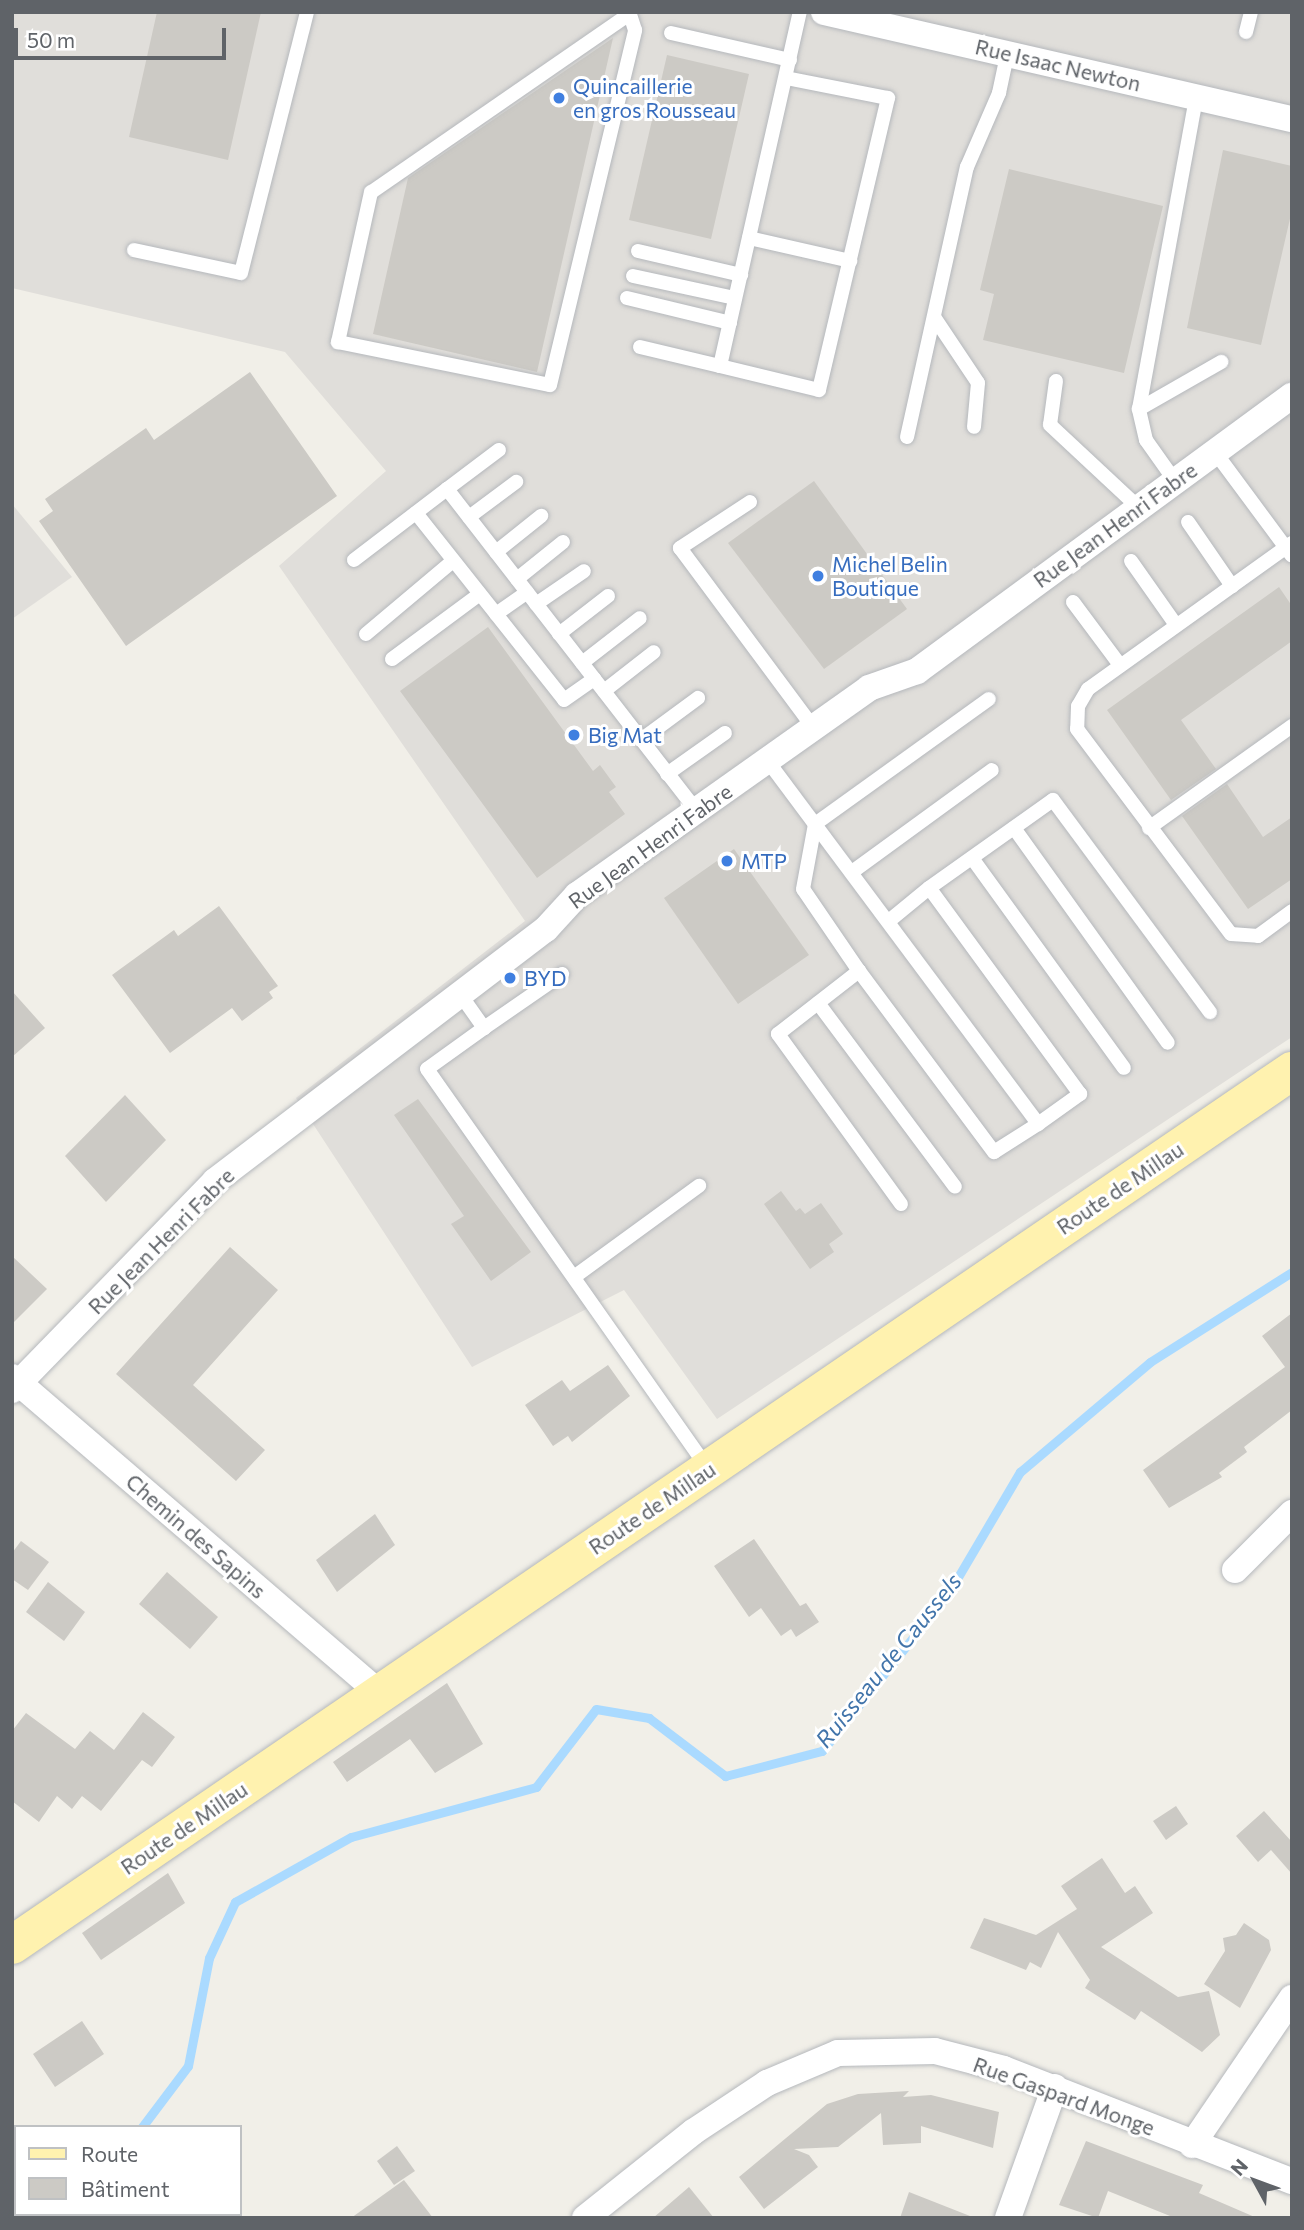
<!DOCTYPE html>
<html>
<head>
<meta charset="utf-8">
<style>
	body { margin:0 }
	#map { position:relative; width:1304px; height:2230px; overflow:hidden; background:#f1efe8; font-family:Commissioner,sans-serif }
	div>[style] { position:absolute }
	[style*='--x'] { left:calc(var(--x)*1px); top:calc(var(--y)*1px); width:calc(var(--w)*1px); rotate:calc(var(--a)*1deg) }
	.industrial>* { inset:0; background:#e0deda }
	.stream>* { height:9px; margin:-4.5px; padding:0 4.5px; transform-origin:4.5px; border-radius:4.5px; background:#aadaff }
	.building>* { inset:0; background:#cccac5 }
	.roads { filter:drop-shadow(0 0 2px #b5b8bc) drop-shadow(0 0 2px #b5b8bc) }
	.service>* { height:14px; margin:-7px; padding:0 7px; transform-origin:7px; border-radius:7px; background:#fff }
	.minor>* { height:26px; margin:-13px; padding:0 13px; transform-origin:13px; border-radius:13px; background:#fff }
	.primary>* { height:38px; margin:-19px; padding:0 19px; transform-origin:19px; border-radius:19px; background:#fff2af }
	.dots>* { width:19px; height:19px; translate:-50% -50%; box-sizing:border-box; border:4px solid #fff; border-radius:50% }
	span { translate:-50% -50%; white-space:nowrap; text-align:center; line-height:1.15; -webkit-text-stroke:6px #fff; paint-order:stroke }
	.street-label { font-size:21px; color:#5f6368 }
	.shop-label { font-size:21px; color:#366cbe }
	.left { translate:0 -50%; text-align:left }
	.water-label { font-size:23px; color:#4174aa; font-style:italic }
	.frame { position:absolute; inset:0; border:14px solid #5f6368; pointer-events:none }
	.legend { position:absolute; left:14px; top:2125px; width:228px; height:91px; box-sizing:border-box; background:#fff; border:2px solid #bfc1c3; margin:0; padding:9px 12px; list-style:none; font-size:21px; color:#5f6368 }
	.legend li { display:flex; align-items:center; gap:14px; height:35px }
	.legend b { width:35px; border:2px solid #bfc1c3 }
	.north { position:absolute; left:1220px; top:2146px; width:70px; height:70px; -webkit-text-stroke:5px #fff; paint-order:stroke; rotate:311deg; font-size:19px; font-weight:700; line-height:28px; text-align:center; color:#5f6368 }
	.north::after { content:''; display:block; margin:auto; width:24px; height:32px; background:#5f6368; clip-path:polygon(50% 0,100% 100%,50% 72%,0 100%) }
	.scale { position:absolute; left:14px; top:28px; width:212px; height:32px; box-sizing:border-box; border:4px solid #5f6368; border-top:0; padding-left:9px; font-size:21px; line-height:24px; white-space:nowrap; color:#5f6368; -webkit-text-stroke:5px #fff; paint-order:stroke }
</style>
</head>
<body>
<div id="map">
	<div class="industrial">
		<div style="clip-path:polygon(12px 12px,1292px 12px,1292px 1037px,717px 1419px,624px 1290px,472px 1367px,296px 1098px,525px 921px,279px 566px,386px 471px,285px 352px,12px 288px)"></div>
		<div style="clip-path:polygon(12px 504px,72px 577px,12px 619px)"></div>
	</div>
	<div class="stream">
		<div style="--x:142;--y:2127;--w:76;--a:-53"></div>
		<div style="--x:188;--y:2066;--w:110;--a:-79"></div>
		<div style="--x:209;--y:1958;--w:62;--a:-65.1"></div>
		<div style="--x:235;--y:1902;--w:133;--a:-29.3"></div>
		<div style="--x:351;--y:1837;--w:192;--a:-15.1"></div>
		<div style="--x:536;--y:1787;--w:98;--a:-52.4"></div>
		<div style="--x:596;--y:1709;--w:54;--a:9.6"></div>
		<div style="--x:649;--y:1718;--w:96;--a:37.3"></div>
		<div style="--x:725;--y:1776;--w:100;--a:-14.5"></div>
		<div style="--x:822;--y:1751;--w:201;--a:-51.3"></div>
		<div style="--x:948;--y:1594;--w:142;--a:-59.5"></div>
		<div style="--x:1020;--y:1472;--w:170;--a:-40.2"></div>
		<div style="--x:1150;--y:1362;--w:168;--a:-32.4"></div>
		<div style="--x:12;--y:2162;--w:4;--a:14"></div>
	</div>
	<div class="building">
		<div style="clip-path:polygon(157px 12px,261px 12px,228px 160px,129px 137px)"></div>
		<div style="clip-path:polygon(613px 38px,537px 372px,373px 334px,408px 178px)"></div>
		<div style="clip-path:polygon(667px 55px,749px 74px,711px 239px,629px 220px)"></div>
		<div style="clip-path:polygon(1223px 150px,1292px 166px,1292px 210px,1261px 345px,1187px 328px)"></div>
		<div style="clip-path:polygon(1009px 169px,1163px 206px,1124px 373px,983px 340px,994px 294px,980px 290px)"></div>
		<div style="clip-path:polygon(250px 372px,337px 496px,126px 646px,39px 521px,53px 511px,45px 499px,146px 428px,154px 440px)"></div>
		<div style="clip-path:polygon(814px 481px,907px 609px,824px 669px,728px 543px)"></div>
		<div style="clip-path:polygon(1279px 587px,1292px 606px,1292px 641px,1181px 720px,1216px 769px,1171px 800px,1107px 710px)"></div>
		<div style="clip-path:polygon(488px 627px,593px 771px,600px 765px,616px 787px,609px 792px,625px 814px,537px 878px,400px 691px)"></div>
		<div style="clip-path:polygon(1227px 784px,1263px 837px,1292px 817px,1292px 879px,1248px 909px,1182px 816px)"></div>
		<div style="clip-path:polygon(734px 849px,809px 955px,738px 1004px,664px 898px)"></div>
		<div style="clip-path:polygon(219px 906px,278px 986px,269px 992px,273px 998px,242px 1021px,232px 1008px,170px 1053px,112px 975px,174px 930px,178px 936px)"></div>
		<div style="clip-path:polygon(12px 991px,45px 1028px,12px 1057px)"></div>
		<div style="clip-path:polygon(125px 1095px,166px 1140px,106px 1202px,65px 1156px)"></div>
		<div style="clip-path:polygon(418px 1099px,531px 1252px,491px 1281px,451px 1224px,464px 1216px,394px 1115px)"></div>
		<div style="clip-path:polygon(781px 1191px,796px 1211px,800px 1208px,805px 1214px,821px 1203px,843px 1234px,829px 1244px,834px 1252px,810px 1269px,764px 1204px)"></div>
		<div style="clip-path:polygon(230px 1247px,278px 1290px,193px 1385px,265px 1450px,236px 1481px,116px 1374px)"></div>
		<div style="clip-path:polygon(12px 1256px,47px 1289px,12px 1324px)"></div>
		<div style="clip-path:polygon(1292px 1313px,1292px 1410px,1244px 1447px,1247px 1452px,1219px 1473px,1222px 1477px,1169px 1508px,1143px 1470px,1285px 1367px,1262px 1336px)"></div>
		<div style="clip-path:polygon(608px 1365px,630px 1396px,572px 1442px,568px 1436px,553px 1446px,525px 1405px,562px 1380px,570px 1391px)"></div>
		<div style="clip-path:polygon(375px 1514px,395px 1545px,337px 1592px,316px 1560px)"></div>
		<div style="clip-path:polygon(754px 1539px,800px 1606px,806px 1603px,819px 1622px,796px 1637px,791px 1629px,781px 1636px,761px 1608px,749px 1617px,714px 1566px)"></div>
		<div style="clip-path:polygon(21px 1541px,49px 1562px,28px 1590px,12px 1579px,12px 1553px)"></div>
		<div style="clip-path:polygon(167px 1572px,218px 1617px,190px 1649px,139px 1604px)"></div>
		<div style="clip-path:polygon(48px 1582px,85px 1612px,64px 1641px,26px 1612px)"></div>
		<div style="clip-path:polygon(447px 1683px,483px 1744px,435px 1773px,410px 1739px,347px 1782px,333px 1762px)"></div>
		<div style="clip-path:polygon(143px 1712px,175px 1737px,152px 1767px,142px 1760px,101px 1811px,82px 1796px,72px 1809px,57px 1796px,39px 1822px,12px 1801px,12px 1731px,26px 1713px,75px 1749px,90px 1731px,114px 1750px)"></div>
		<div style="clip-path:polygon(1176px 1806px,1188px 1824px,1166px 1840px,1153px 1821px)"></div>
		<div style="clip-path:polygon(1264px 1811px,1292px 1842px,1292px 1874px,1271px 1850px,1258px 1862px,1236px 1836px)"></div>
		<div style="clip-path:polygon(1102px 1858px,1125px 1893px,1135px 1886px,1153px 1913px,1101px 1947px,1178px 1997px,1209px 1991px,1220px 2035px,1202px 2052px,1141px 2011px,1135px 2020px,1085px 1988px,1090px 1980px,1058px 1932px,1041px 1968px,1030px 1962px,1026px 1970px,970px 1948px,984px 1918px,1036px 1935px,1077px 1909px,1061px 1886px)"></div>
		<div style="clip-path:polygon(168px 1873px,185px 1903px,101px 1960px,82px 1933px)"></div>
		<div style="clip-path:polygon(1244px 1923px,1269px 1940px,1271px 1950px,1240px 2008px,1204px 1984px,1225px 1951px,1223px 1938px,1236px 1935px)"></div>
		<div style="clip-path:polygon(82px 2021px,104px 2054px,55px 2087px,33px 2054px)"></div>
		<div style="clip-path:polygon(909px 2091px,903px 2097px,931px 2095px,999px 2112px,993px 2148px,921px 2126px,921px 2143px,883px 2145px,881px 2113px,838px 2147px,794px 2149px,809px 2155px,818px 2167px,764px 2209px,739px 2177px,827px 2104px,858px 2094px)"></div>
		<div style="clip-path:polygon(1086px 2141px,1203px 2185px,1199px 2193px,1257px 2218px,1175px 2218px,1108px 2191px,1098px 2218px,1059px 2205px)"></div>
		<div style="clip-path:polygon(397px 2146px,415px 2171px,394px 2185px,377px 2161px)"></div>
		<div style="clip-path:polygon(404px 2180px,433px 2218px,351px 2218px)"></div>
		<div style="clip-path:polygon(689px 2187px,714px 2218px,653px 2218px)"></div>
		<div style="clip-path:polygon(909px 2192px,970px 2216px,970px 2218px,900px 2218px)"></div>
	</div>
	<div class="roads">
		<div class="service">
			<div style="--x:628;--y:15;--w:312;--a:145.4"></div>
			<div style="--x:371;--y:192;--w:154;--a:102.4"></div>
			<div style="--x:338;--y:342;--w:216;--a:11.5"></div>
			<div style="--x:550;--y:385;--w:365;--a:-76.5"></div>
			<div style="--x:635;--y:30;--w:19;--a:-108"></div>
			<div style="--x:1246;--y:32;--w:21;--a:-76"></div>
			<div style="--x:671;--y:33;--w:122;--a:12.8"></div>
			<div style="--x:786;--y:78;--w:104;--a:11.1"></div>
			<div style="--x:888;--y:98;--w:300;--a:103.3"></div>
			<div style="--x:819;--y:390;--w:102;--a:-166.4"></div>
			<div style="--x:720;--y:366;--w:363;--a:-77.3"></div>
			<div style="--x:749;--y:238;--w:104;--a:12.8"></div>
			<div style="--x:134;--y:250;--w:109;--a:12.1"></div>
			<div style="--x:241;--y:273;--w:269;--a:-75.8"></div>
			<div style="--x:638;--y:251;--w:106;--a:13.1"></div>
			<div style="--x:633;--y:276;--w:104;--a:12.2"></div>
			<div style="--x:627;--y:298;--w:106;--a:13.6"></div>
			<div style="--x:934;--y:317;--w:79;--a:56.3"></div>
			<div style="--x:978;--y:383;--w:44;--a:95.2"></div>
			<div style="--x:640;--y:347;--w:82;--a:13.4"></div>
			<div style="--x:1056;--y:381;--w:44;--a:97.8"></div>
			<div style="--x:1050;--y:425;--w:122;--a:43"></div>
			<div style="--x:1139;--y:409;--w:95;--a:-29.8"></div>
			<div style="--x:907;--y:437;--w:277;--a:-77.5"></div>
			<div style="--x:967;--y:167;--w:81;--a:-66.6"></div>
			<div style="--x:999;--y:93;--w:40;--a:-78"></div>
			<div style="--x:1215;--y:452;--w:129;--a:53.5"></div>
			<div style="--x:1175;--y:481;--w:50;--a:-125.3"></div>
			<div style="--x:1146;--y:440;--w:32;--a:-103"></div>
			<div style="--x:1139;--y:409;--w:317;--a:-79.6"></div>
			<div style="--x:447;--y:489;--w:65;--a:-36.9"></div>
			<div style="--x:750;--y:502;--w:84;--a:146.7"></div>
			<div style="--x:680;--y:548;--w:223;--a:53.4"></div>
			<div style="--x:416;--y:513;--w:238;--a:51.6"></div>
			<div style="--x:564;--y:700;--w:37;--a:-35"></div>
			<div style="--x:469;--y:517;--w:59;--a:-36.7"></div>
			<div style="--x:1188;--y:522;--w:78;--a:55.5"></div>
			<div style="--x:1292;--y:543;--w:251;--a:144.4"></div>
			<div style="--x:1088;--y:689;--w:20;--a:120"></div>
			<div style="--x:1078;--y:706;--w:23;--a:92"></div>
			<div style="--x:1077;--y:729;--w:256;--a:53.1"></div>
			<div style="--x:1231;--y:934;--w:27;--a:4"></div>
			<div style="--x:1258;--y:936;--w:42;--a:-36.3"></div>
			<div style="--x:496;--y:552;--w:58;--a:-38.7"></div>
			<div style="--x:354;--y:560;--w:117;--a:-37.4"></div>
			<div style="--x:447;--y:489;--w:406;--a:52.2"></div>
			<div style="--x:1131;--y:561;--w:78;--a:54.9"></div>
			<div style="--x:517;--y:579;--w:59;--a:-38.8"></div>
			<div style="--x:1073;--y:602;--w:79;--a:53.3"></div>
			<div style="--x:536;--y:604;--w:58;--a:-34.5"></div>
			<div style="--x:496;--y:614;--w:38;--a:-35"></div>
			<div style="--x:366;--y:634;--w:114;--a:-40"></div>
			<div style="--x:559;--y:634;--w:62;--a:-37.8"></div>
			<div style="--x:392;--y:659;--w:109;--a:-36.5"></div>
			<div style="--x:582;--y:663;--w:73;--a:-37.8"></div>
			<div style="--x:604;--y:691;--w:63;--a:-38"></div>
			<div style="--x:641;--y:740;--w:71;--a:-36.4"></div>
			<div style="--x:767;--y:760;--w:454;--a:53.3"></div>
			<div style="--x:1038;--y:1124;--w:52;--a:-35.5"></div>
			<div style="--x:1080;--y:1094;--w:255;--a:-126.2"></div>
			<div style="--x:929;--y:888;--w:50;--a:140.6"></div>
			<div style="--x:667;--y:774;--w:71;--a:-35.3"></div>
			<div style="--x:1014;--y:828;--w:264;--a:54.4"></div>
			<div style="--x:1149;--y:828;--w:176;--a:-35.5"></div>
			<div style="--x:972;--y:858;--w:259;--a:54.1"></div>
			<div style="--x:852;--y:872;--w:173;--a:-36.1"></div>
			<div style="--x:929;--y:888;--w:152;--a:-35.4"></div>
			<div style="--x:1053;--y:800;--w:264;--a:53.5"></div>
			<div style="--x:859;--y:971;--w:226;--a:53.3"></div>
			<div style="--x:994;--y:1152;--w:52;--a:-32.5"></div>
			<div style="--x:460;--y:994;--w:42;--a:54.8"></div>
			<div style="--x:484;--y:1028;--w:70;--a:144.3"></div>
			<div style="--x:427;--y:1069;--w:489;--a:54.9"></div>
			<div style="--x:818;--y:1003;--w:229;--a:53.3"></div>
			<div style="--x:484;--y:1028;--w:95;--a:-34.7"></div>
			<div style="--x:901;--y:1204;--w:210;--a:-125.9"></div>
			<div style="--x:778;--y:1034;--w:103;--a:-37.9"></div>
			<div style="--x:859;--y:971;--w:99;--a:-124.3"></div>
			<div style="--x:803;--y:889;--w:66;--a:-79.5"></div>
			<div style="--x:815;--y:824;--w:214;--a:-35.7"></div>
			<div style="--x:574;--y:1277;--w:155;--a:-36.1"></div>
		</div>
		<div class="minor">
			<div style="--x:824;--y:12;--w:480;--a:12.9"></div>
			<div style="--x:12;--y:1377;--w:485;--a:40.7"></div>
			<div style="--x:12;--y:1390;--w:291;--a:-45.8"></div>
			<div style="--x:215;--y:1181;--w:416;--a:-37.3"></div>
			<div style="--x:546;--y:929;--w:46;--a:-47.6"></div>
			<div style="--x:577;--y:895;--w:358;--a:-35.3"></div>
			<div style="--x:869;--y:688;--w:51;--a:-19.5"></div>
			<div style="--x:917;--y:671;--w:465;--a:-36.3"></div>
			<div style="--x:1235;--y:1570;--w:81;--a:-45"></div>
			<div style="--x:1192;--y:2145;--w:178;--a:-55.8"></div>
			<div style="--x:585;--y:2218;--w:138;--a:-38.5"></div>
			<div style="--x:693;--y:2132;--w:89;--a:-33.5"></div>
			<div style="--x:767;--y:2083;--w:77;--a:-22.9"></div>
			<div style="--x:838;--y:2053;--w:97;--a:-1.2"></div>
			<div style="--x:935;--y:2051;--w:71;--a:14.6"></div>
			<div style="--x:1004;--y:2069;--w:309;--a:21.3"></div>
			<div style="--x:1008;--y:2218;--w:139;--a:-70.3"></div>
		</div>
		<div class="primary">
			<div style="--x:12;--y:1945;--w:1550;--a:-34.33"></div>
		</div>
	</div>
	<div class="dots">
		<div style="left:559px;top:98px;background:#3f7fe0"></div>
		<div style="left:818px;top:576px;background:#3f7fe0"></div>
		<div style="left:574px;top:735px;background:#3f7fe0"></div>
		<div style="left:727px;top:861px;background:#3f7fe0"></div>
		<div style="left:510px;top:978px;background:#3f7fe0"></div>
	</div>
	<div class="street-label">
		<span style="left:1058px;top:65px;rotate:13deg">Rue Isaac Newton</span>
		<span style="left:1115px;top:525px;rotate:-36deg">Rue Jean Henri Fabre</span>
		<span style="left:650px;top:846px;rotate:-36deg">Rue Jean Henri Fabre</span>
		<span style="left:1120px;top:1188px;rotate:-34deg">Route de Millau</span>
		<span style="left:161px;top:1241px;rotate:-45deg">Rue Jean Henri Fabre</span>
		<span style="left:652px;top:1508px;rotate:-34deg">Route de Millau</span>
		<span style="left:196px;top:1536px;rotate:41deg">Chemin des Sapins</span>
		<span style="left:184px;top:1828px;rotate:-34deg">Route de Millau</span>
		<span style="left:1064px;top:2096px;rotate:20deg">Rue Gaspard Monge</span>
	</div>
	<div class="shop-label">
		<span class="left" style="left:573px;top:98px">Quincaillerie<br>en gros Rousseau</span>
		<span class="left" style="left:832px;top:576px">Michel Belin<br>Boutique</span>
		<span class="left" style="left:588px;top:735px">Big Mat</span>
		<span class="left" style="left:741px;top:861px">MTP</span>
		<span class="left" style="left:524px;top:978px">BYD</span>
	</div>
	<div class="water-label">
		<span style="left:888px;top:1660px;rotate:-51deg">Ruisseau de Caussels</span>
	</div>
	<div class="frame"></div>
	<ul class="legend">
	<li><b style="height:9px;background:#fff2af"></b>Route</li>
	<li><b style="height:19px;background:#cccac5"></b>Bâtiment</li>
	</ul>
	<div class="north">N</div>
	<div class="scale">50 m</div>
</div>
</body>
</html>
